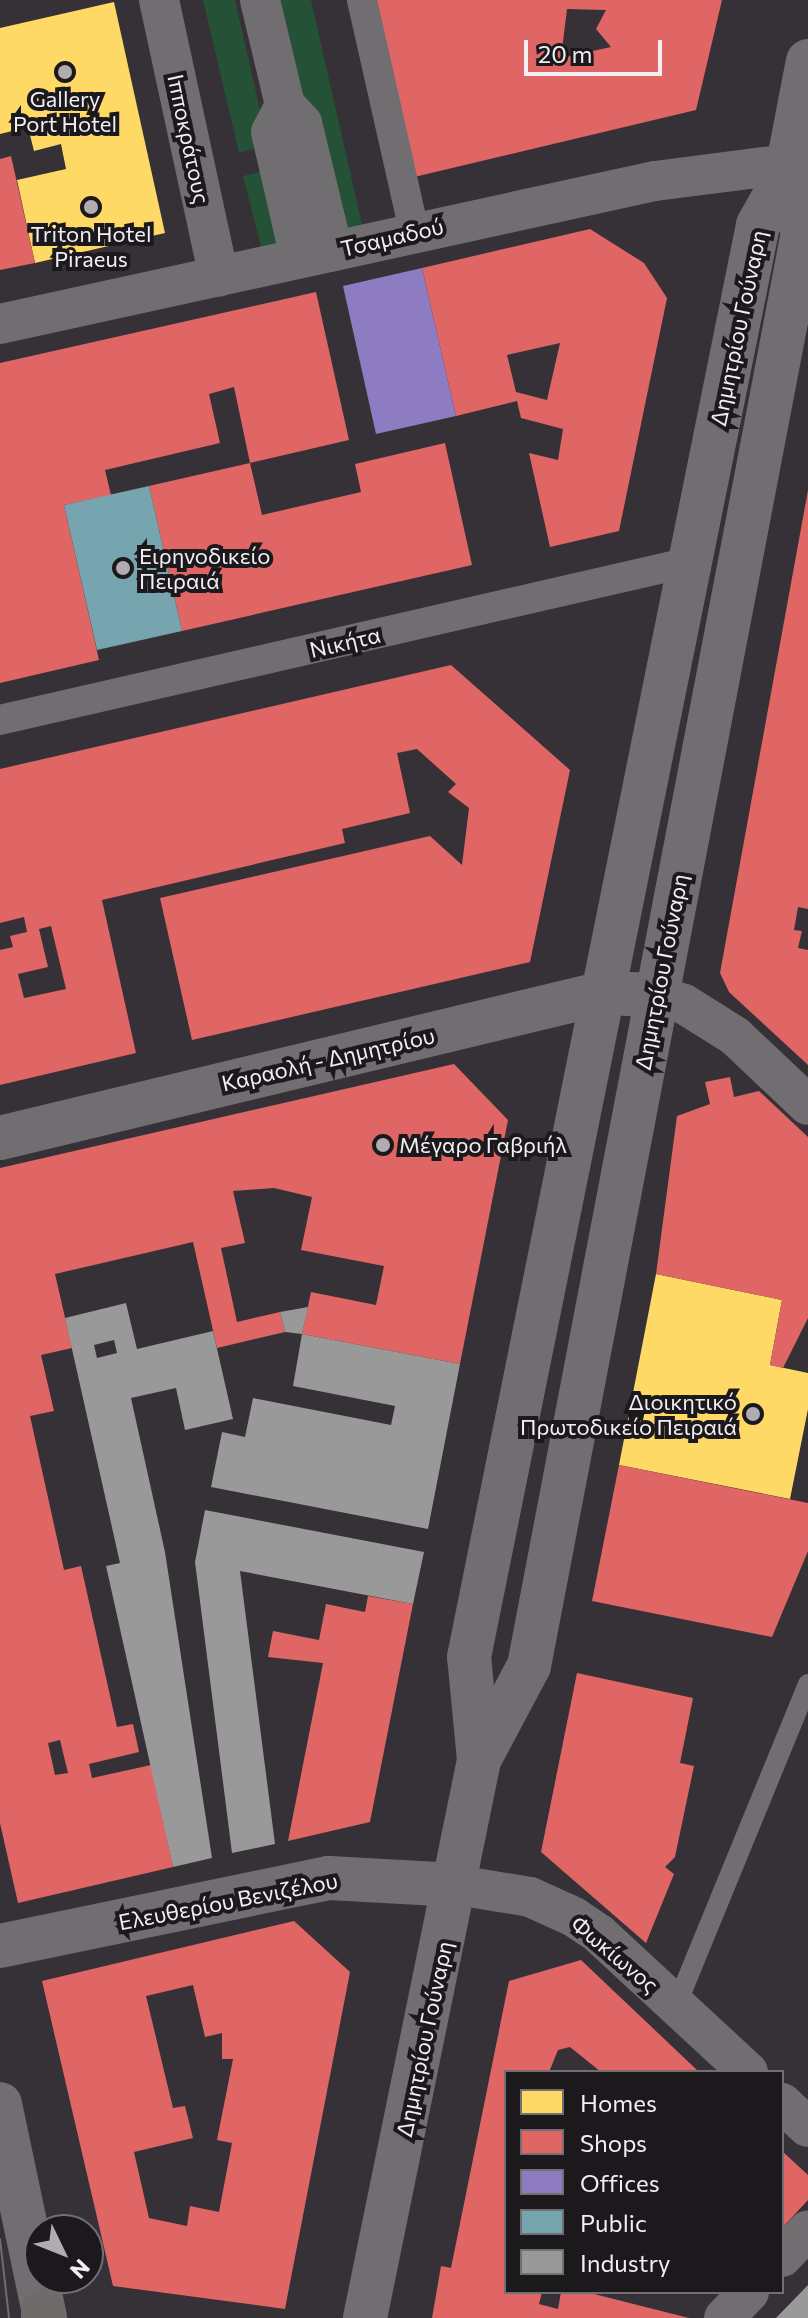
<!DOCTYPE html>
<html>
<head>
<meta charset="utf-8">
<style>
	body { margin:0 }
	#map { position:relative; width:808px; height:2318px; overflow:hidden; background:#353136; font-family:Commissioner,sans-serif }
	div>[style] { position:absolute }
	[style*='--x'] { left:calc(var(--x)*1px); top:calc(var(--y)*1px); width:calc(var(--w)*1px); rotate:calc(var(--a)*1deg) }
	.green>* { inset:0; background:#255137 }
	.homes>* { inset:0; background:#ffd966 }
	.shops>* { inset:0; background:#e06666 }
	.offices>* { inset:0; background:#8e7cc3 }
	.public>* { inset:0; background:#76a5af }
	.industry>* { inset:0; background:#999 }
	.service>* { height:20px; margin:-10px; padding:0 10px; transform-origin:10px; border-radius:10px; background:#716e72 }
	.pedestrian>* { height:30px; margin:-15px; padding:0 15px; transform-origin:15px; border-radius:15px; background:#716e72 }
	.minor>* { height:40px; margin:-20px; padding:0 20px; transform-origin:20px; border-radius:20px; background:#716e72 }
	.tertiary>* { height:44px; margin:-22px; padding:0 22px; transform-origin:22px; border-radius:22px; background:#716e72 }
	.secondary>* { height:44px; margin:-22px; padding:0 22px; transform-origin:22px; border-radius:22px; background:#716e72 }
	.primary>* { height:44px; margin:-22px; padding:0 22px; transform-origin:22px; border-radius:22px; background:#706b6b }
	.tram>* { height:2px; margin:-1px; padding:0 1px; transform-origin:1px; border-radius:1px; background:#6e6c6e }
	.dots>* { width:22px; height:22px; translate:-50% -50%; box-sizing:border-box; border:4px solid #1c191c; border-radius:50% }
	span { translate:-50% -50%; white-space:nowrap; text-align:center; line-height:1.15; -webkit-text-stroke:8px #1c191c; paint-order:stroke }
	.poi-label { font-size:22px; color:#f2eff4 }
	.left { translate:0 -50%; text-align:left }
	.right { translate:-100% -50%; text-align:right }
	.street-label { font-size:22px; color:#f2eff4 }
	.legend { position:absolute; left:504px; top:2070px; width:280px; height:224px; box-sizing:border-box; background:#1c191c; border:2px solid #726f72; margin:0; padding:10px 14px; list-style:none; font-size:24px; color:#f2eff4 }
	.legend li { display:flex; align-items:center; gap:16px; height:40px }
	.legend b { width:40px; border:2px solid #726f72 }
	.north { position:absolute; left:24px; top:2214px; width:80px; height:80px; box-sizing:border-box; background:#1c191c; border:2px solid #726f72; border-radius:50%; rotate:133deg; font-size:22px; font-weight:700; line-height:32px; text-align:center; color:#f2eff4 }
	.north::after { content:''; display:block; margin:auto; width:28px; height:36px; background:#b0acb2; clip-path:polygon(50% 0,100% 100%,50% 72%,0 100%) }
	.scale { position:absolute; left:524px; top:40px; width:138px; height:36px; box-sizing:border-box; border:4px solid #f2eff4; border-top:0; padding-left:10px; font-size:24px; line-height:28px; white-space:nowrap; color:#f2eff4; -webkit-text-stroke:6px #1c191c; paint-order:stroke }
</style>
</head>
<body>
<div id="map">
	<div class="green">
		<div style="clip-path:polygon(203px 0,235px 0,268px 145px,239px 153px)"></div>
		<div style="clip-path:polygon(281px 0,311px 0,363px 229px,334px 235px)"></div>
		<div style="clip-path:polygon(271px 169px,290px 248px,263px 255px,243px 176px)"></div>
	</div>
	<div class="homes">
		<div style="clip-path:polygon(114px 2px,165px 233px,35px 263px,17px 180px,66px 169px,61px 144px,34px 151px,28px 127px,0 134px,0 28px)"></div>
		<div style="clip-path:polygon(656px 1274px,782px 1300px,770px 1365px,808px 1373px,808px 1409px,790px 1499px,619px 1465px)"></div>
	</div>
	<div class="shops">
		<div style="clip-path:polygon(evenodd,349px 0,722px 0,696px 110px,389px 183px,349px 0,567px 9px,606px 10px,596px 29px,611px 47px,561px 58px,567px 9px)"></div>
		<div style="clip-path:polygon(11px 156px,35px 263px,0 270px,0 159px)"></div>
		<div style="clip-path:polygon(evenodd,590px 229px,644px 263px,667px 298px,619px 531px,550px 547px,529px 453px,558px 460px,563px 429px,521px 418px,517px 401px,456px 416px,422px 268px,590px 229px,560px 343px,547px 400px,516px 392px,507px 355px,560px 343px)"></div>
		<div style="clip-path:polygon(316px 292px,349px 440px,250px 463px,234px 387px,209px 394px,220px 443px,105px 470px,111px 495px,64px 505px,99px 660px,0 683px,0 363px)"></div>
		<div style="clip-path:polygon(445px 443px,472px 565px,182px 631px,149px 486px,250px 463px,262px 515px,361px 492px,355px 464px)"></div>
		<div style="clip-path:polygon(808px 490px,808px 909px,798px 907px,794px 930px,802px 931px,798px 948px,808px 950px,808px 1065px,729px 992px,720px 973px)"></div>
		<div style="clip-path:polygon(evenodd,451px 665px,570px 770px,530px 962px,192px 1040px,160px 898px,430px 836px,462px 865px,469px 808px,448px 792px,456px 784px,417px 749px,397px 753px,410px 813px,342px 829px,345px 843px,102px 900px,136px 1053px,0 1085px,0 950px,13px 947px,10px 936px,27px 932px,24px 917px,0 923px,0 769px,451px 665px,51px 926px,66px 989px,24px 998px,18px 974px,48px 967px,39px 929px,51px 926px)"></div>
		<div style="clip-path:polygon(evenodd,454px 1064px,508px 1120px,460px 1364px,302px 1334px,311px 1292px,376px 1305px,384px 1266px,301px 1250px,312px 1197px,274px 1188px,233px 1191px,245px 1243px,221px 1248px,237px 1322px,280px 1312px,285px 1332px,217px 1348px,193px 1242px,55px 1274px,72px 1348px,41px 1355px,54px 1411px,30px 1416px,64px 1570px,81px 1566px,117px 1727px,133px 1724px,139px 1752px,89px 1764px,92px 1778px,151px 1765px,173px 1867px,18px 1903px,0 1823px,0 1168px,454px 1064px,60px 1740px,68px 1773px,55px 1775px,48px 1743px,60px 1740px)"></div>
		<div style="clip-path:polygon(730px 1077px,734px 1097px,759px 1091px,808px 1137px,808px 1318px,783px 1368px,770px 1365px,782px 1300px,656px 1274px,677px 1116px,710px 1104px,705px 1082px)"></div>
		<div style="clip-path:polygon(619px 1465px,808px 1503px,808px 1551px,772px 1637px,592px 1601px)"></div>
		<div style="clip-path:polygon(368px 1596px,413px 1604px,370px 1822px,288px 1841px,323px 1663px,268px 1657px,273px 1631px,319px 1640px,326px 1604px,365px 1612px)"></div>
		<div style="clip-path:polygon(577px 1673px,693px 1698px,680px 1763px,694px 1766px,675px 1857px,665px 1867px,674px 1874px,646px 1943px,541px 1852px)"></div>
		<div style="clip-path:polygon(evenodd,294px 1921px,350px 1972px,285px 2309px,113px 2286px,42px 1981px,294px 1921px,193px 1985px,205px 2037px,222px 2033px,222px 2059px,233px 2059px,217px 2140px,232px 2143px,219px 2212px,190px 2206px,187px 2226px,149px 2218px,134px 2152px,193px 2138px,185px 2106px,173px 2108px,146px 1996px,193px 1985px)"></div>
		<div style="clip-path:polygon(581px 1960px,697px 2070px,601px 2072px,570px 2047px,558px 2050px,549px 2072px,506px 2072px,506px 2292px,542px 2292px,539px 2304px,558px 2309px,561px 2292px,586px 2292px,689px 2318px,432px 2318px,441px 2266px,451px 2268px,509px 1981px)"></div>
		<div style="clip-path:polygon(782px 2151px,808px 2175px,808px 2200px,782px 2228px)"></div>
	</div>
	<div class="offices">
		<div style="clip-path:polygon(422px 268px,456px 416px,376px 434px,343px 286px)"></div>
	</div>
	<div class="public">
		<div style="clip-path:polygon(149px 486px,182px 631px,97px 650px,64px 505px)"></div>
	</div>
	<div class="industry">
		<div style="clip-path:polygon(evenodd,126px 1303px,137px 1349px,213px 1331px,233px 1419px,185px 1430px,176px 1388px,131px 1398px,165px 1552px,212px 1858px,173px 1867px,106px 1566px,120px 1563px,65px 1318px,126px 1303px,114px 1340px,117px 1353px,97px 1358px,94px 1345px,114px 1340px)"></div>
		<div style="clip-path:polygon(308px 1307px,302px 1334px,285px 1332px,280px 1312px)"></div>
		<div style="clip-path:polygon(302px 1334px,460px 1364px,428px 1529px,211px 1487px,222px 1432px,245px 1437px,253px 1398px,391px 1425px,395px 1406px,293px 1386px)"></div>
		<div style="clip-path:polygon(205px 1510px,424px 1552px,413px 1604px,240px 1571px,275px 1844px,232px 1853px,195px 1562px)"></div>
		<div style="clip-path:polygon(808px 2285px,808px 2318px,776px 2318px)"></div>
	</div>
	<div class="service">
		<div style="--x:676;--y:2006;--w:348;--a:-67.7"></div>
	</div>
	<div class="pedestrian">
		<div style="--x:362;--y:0;--w:237;--a:77.3"></div>
		<div style="--x:0;--y:720;--w:708;--a:-12.9"></div>
	</div>
	<div class="minor">
		<div style="--x:159;--y:0;--w:283;--a:77.8"></div>
		<div style="--x:260;--y:0;--w:108;--a:76.6"></div>
		<div style="--x:285;--y:105;--w:25;--a:47"></div>
		<div style="--x:302;--y:123;--w:132;--a:76.4"></div>
		<div style="--x:285;--y:105;--w:30;--a:117"></div>
		<div style="--x:271;--y:132;--w:129;--a:77"></div>
		<div style="--x:0;--y:324;--w:670;--a:-12.32"></div>
		<div style="--x:655;--y:181;--w:133;--a:-7.3"></div>
		<div style="--x:787;--y:164;--w:21;--a:5"></div>
		<div style="--x:657;--y:995;--w:28;--a:18"></div>
		<div style="--x:684;--y:1004;--w:60;--a:32.1"></div>
		<div style="--x:735;--y:1036;--w:100;--a:43.4"></div>
		<div style="--x:457;--y:1885;--w:74;--a:9.3"></div>
		<div style="--x:530;--y:1897;--w:48;--a:24.4"></div>
		<div style="--x:574;--y:1917;--w:30;--a:34"></div>
		<div style="--x:599;--y:1934;--w:203;--a:42.8"></div>
		<div style="--x:782;--y:2103;--w:35;--a:43"></div>
		<div style="--x:782;--y:2257;--w:37;--a:-46"></div>
		<div style="--x:724;--y:2318;--w:36;--a:-46"></div>
	</div>
	<div class="tertiary">
		<div style="--x:0;--y:1138;--w:620;--a:-13.52"></div>
		<div style="--x:603;--y:993;--w:54;--a:2.1"></div>
		<div style="--x:0;--y:1946;--w:336;--a:-11.7"></div>
		<div style="--x:329;--y:1878;--w:128;--a:3.1"></div>
	</div>
	<div class="secondary">
		<div style="--x:479;--y:1760;--w:106;--a:-62"></div>
		<div style="--x:529;--y:1666;--w:1459;--a:-79.18"></div>
		<div style="--x:803;--y:233;--w:60;--a:-106.3"></div>
		<div style="--x:786;--y:175;--w:116;--a:-79.1"></div>
		<div style="--x:0;--y:2104;--w:219;--a:78.1"></div>
		<div style="--x:365;--y:2318;--w:570;--a:-78.45"></div>
		<div style="--x:479;--y:1760;--w:103;--a:-95.5"></div>
		<div style="--x:469;--y:1657;--w:1461;--a:-78.59"></div>
		<div style="--x:758;--y:225;--w:57;--a:-60.8"></div>
	</div>
	<div class="primary">
		<div style="--x:43;--y:2311;--w:7;--a:90"></div>
	</div>
	<div class="tram">
		<div style="--x:0;--y:2239;--w:80;--a:83.5"></div>
	</div>
	<div class="dots">
		<div style="left:65px;top:72px;background:#b0acb2"></div>
		<div style="left:91px;top:207px;background:#b0acb2"></div>
		<div style="left:123px;top:568px;background:#b0acb2"></div>
		<div style="left:383px;top:1145px;background:#b0acb2"></div>
		<div style="left:753px;top:1414px;background:#b0acb2"></div>
	</div>
	<div class="poi-label">
		<span style="left:65px;top:111px">Gallery<br>Port Hotel</span>
		<span style="left:91px;top:246px">Triton Hotel<br>Piraeus</span>
		<span class="left" style="left:139px;top:568px">Ειρηνοδικείο<br>Πειραιά</span>
		<span class="left" style="left:399px;top:1145px">Μέγαρο Γαβριήλ</span>
		<span class="right" style="left:737px;top:1414px">Διοικητικό<br>Πρωτοδικείο Πειραιά</span>
	</div>
	<div class="street-label">
		<span style="left:189px;top:139px;rotate:78deg">Ιπποκράτους</span>
		<span style="left:392px;top:237px;rotate:-13deg">Τσαμαδού</span>
		<span style="left:738px;top:328px;rotate:-78deg">Δημητρίου Γούναρη</span>
		<span style="left:345px;top:642px;rotate:-13deg">Νικήτα</span>
		<span style="left:661px;top:972px;rotate:-79deg">Δημητρίου Γούναρη</span>
		<span style="left:328px;top:1059px;rotate:-13deg">Καραολή - Δημητρίου</span>
		<span style="left:228px;top:1901px;rotate:-11deg">Ελευθερίου Βενιζέλου</span>
		<span style="left:615px;top:1954px;rotate:40deg">Φωκίωνος</span>
		<span style="left:424px;top:2039px;rotate:-78deg">Δημητρίου Γούναρη</span>
	</div>
	<ul class="legend">
	<li><b style="height:22px;background:#ffd966"></b>Homes</li>
	<li><b style="height:22px;background:#e06666"></b>Shops</li>
	<li><b style="height:22px;background:#8e7cc3"></b>Offices</li>
	<li><b style="height:22px;background:#76a5af"></b>Public</li>
	<li><b style="height:22px;background:#999"></b>Industry</li>
	</ul>
	<div class="north">N</div>
	<div class="scale">20 m</div>
</div>
</body>
</html>
